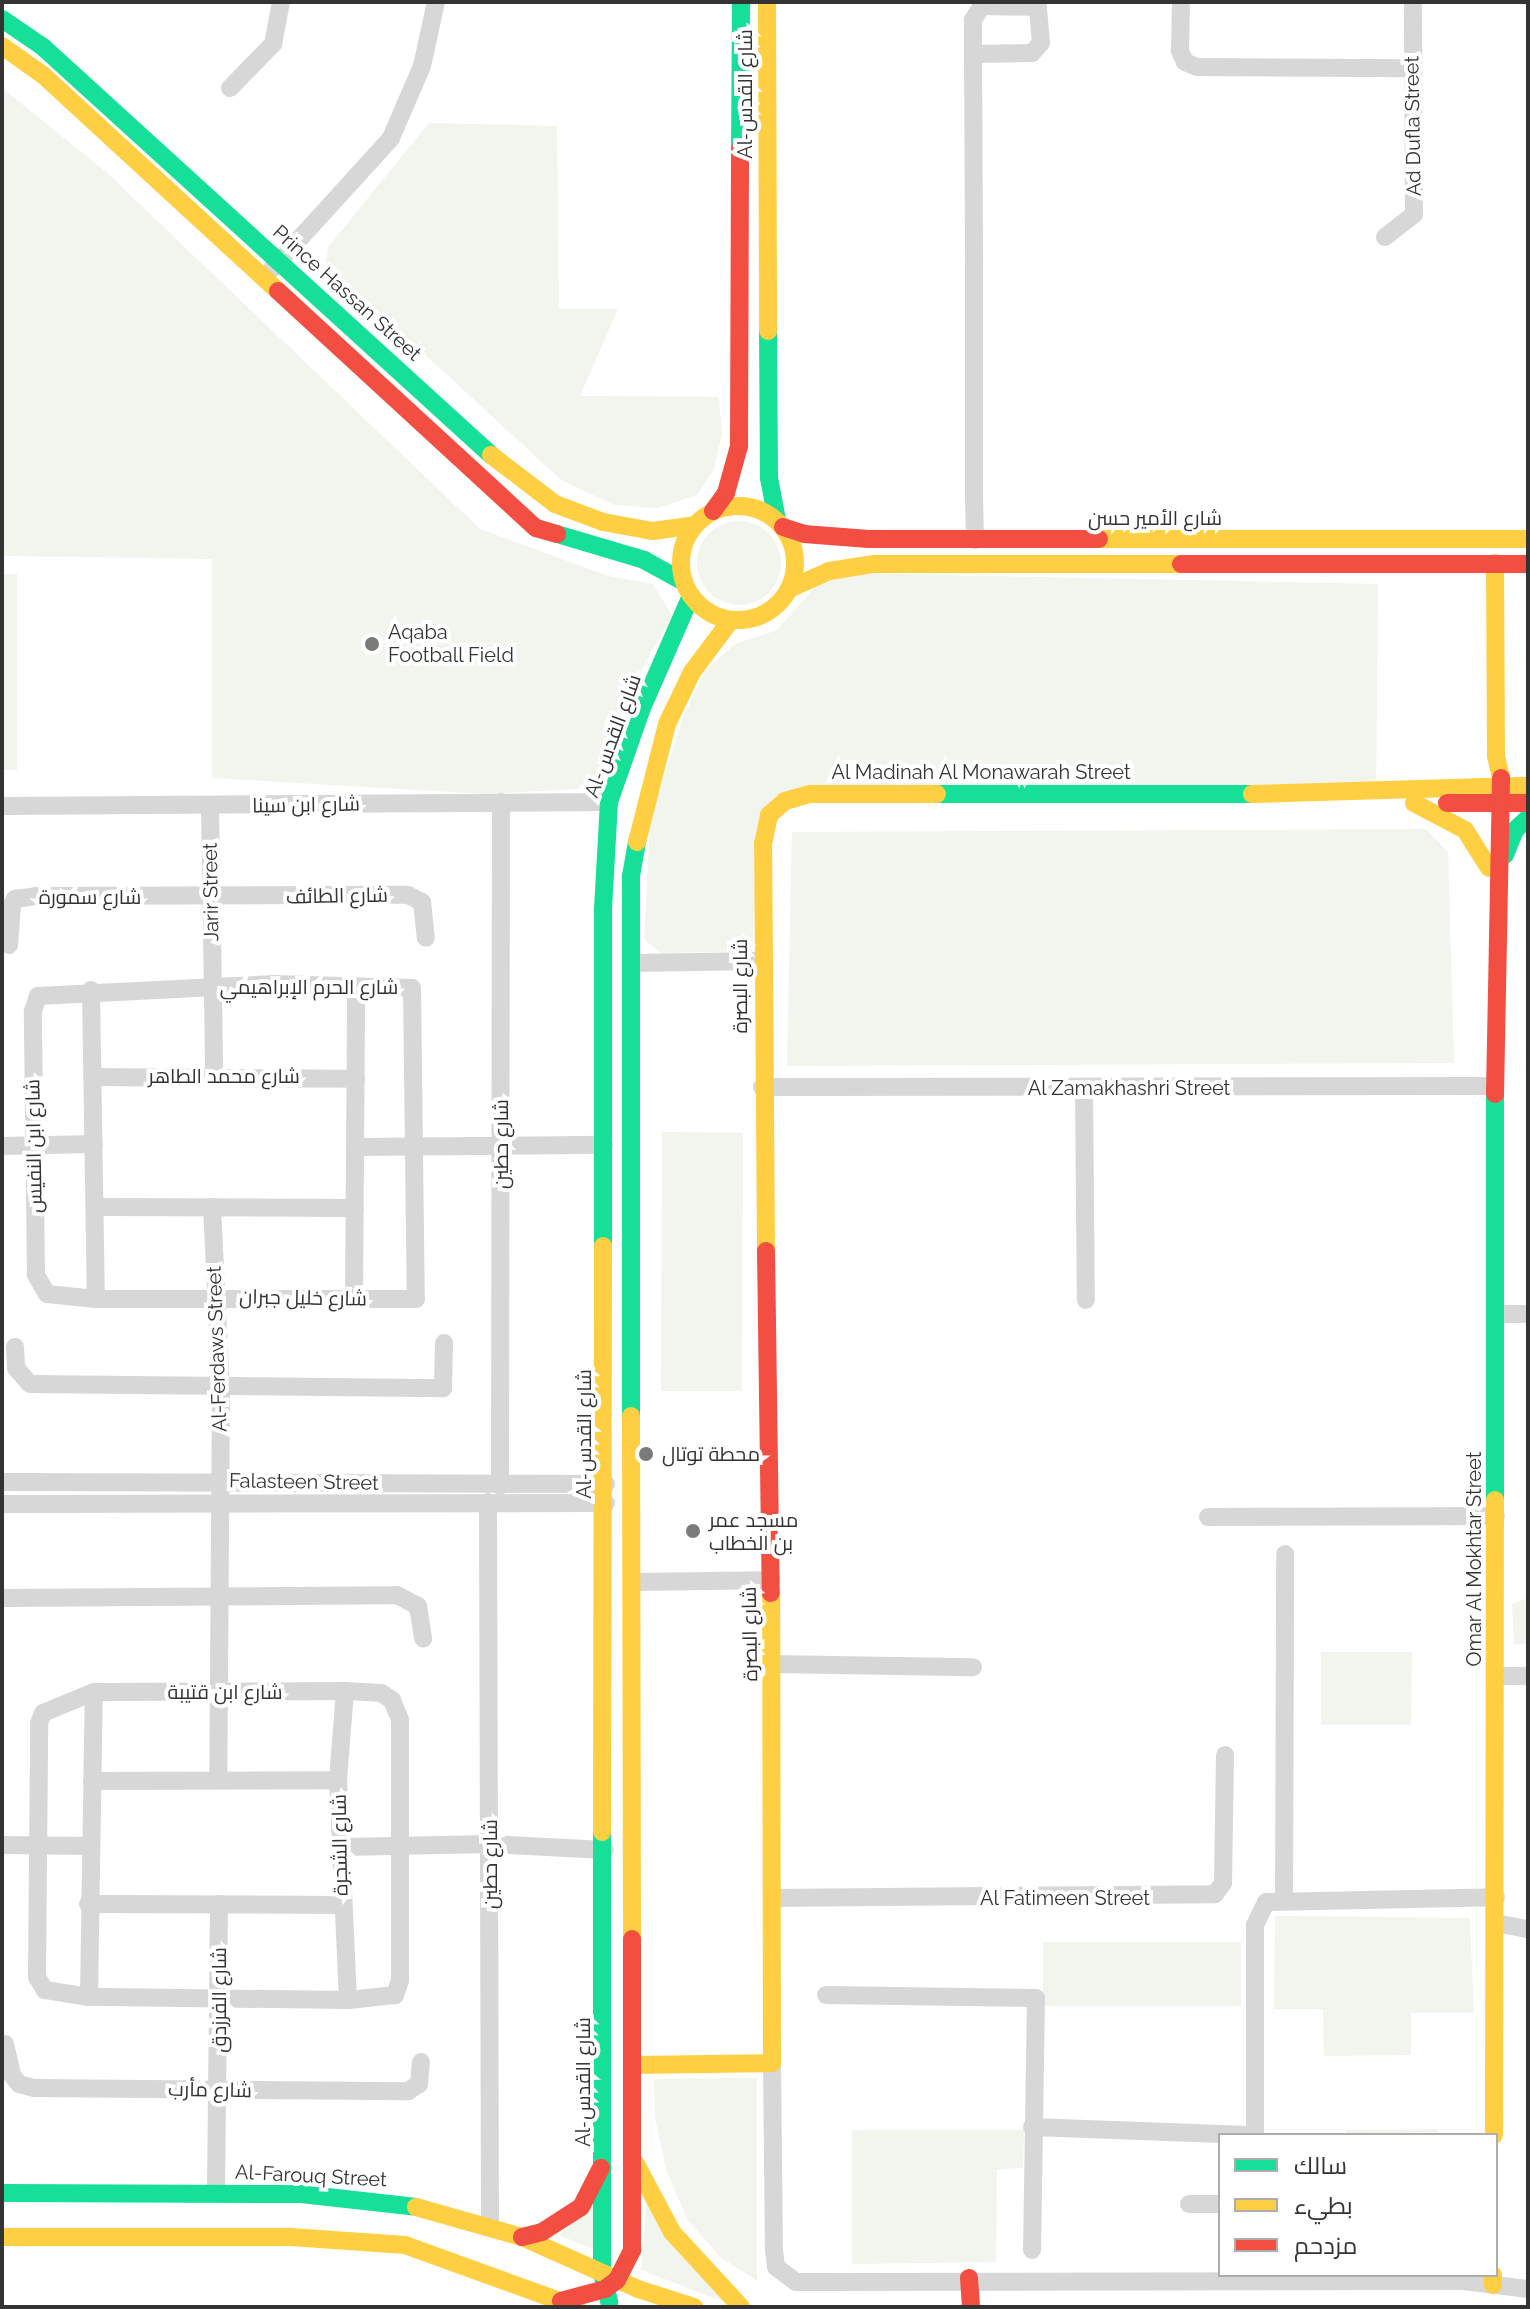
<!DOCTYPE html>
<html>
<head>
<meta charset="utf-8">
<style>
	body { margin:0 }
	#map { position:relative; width:1530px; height:2309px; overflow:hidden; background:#fff; font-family:Raleway,Cairo,sans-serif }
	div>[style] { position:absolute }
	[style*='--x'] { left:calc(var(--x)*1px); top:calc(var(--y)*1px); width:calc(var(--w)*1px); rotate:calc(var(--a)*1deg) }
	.green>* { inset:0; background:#f1f5ed }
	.round { border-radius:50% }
	.street>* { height:18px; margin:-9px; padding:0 9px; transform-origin:9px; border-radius:9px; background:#d7d7d7 }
	.fast>* { height:18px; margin:-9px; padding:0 9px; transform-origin:9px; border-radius:9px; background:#16e098 }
	.slow>* { height:18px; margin:-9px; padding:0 9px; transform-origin:9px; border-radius:9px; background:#ffcf43 }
	.slow>.ring { margin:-9px; padding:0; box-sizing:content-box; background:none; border:18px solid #ffcf43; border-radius:50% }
	.jam>* { height:18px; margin:-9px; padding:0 9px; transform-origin:9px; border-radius:9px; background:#f24e42 }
	.dots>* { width:22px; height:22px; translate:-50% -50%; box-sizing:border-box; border:4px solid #fff; border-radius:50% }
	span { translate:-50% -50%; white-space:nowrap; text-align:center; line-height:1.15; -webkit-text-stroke:8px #fff; paint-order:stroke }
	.street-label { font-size:20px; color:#333 }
	.poi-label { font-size:20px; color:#333 }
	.left { translate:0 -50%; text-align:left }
	.frame { position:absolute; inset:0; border:4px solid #333; pointer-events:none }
	.legend { position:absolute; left:1218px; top:2133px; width:280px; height:144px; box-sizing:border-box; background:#fff; border:2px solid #adadad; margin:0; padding:10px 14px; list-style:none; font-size:24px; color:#333 }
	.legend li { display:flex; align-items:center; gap:16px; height:40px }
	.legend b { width:40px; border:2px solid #adadad }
</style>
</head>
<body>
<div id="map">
	<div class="green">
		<div style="clip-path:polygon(2px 88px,105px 171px,480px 529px,608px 576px,653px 584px,672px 615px,623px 703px,602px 781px,577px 789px,486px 794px,212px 778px,212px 559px,2px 556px)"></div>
		<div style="clip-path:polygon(429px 123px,557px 126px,559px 309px,618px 309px,580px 396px,719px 397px,722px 434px,714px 469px,697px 495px,658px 508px,614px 505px,561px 480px,326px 263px,328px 247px)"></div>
		<div class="round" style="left:697px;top:521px;width:84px;height:84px"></div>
		<div style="clip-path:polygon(852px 573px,1378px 584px,1376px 788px,788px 795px,761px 823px,752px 951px,660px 953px,644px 939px,650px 821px,682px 720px,705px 671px,735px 644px,777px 630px,815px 587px)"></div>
		<div style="clip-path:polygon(2px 574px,17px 574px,17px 770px,2px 770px)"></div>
		<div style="clip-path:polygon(1426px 829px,1448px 852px,1454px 1063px,787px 1066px,792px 832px)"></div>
		<div style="clip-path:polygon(662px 1132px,743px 1133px,742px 1391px,661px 1391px)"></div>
		<div style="clip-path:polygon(1528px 1598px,1528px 1643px,1514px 1645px,1512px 1604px)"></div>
		<div style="clip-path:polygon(1321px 1652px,1412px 1652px,1411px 1725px,1321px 1725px)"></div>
		<div style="clip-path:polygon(1275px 1916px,1470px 1918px,1474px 2013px,1411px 2013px,1411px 2055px,1324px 2056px,1323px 2009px,1274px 2009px)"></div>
		<div style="clip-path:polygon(1043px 1942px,1241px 1942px,1241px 2006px,1043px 2006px)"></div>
		<div style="clip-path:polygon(757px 2078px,757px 2281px,720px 2257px,687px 2219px,667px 2172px,655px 2119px,654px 2079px)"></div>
		<div style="clip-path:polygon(1438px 2129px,1438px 2135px,1346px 2135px,1346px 2130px)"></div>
		<div style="clip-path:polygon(852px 2130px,1024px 2130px,1023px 2168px,997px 2169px,996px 2262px,852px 2264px)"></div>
		<div style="clip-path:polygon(596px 2200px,597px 2251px,559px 2235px)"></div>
		<div style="clip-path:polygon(647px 2200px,724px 2302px,641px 2270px)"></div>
	</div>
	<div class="street">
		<div style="--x:1181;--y:2;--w:49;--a:91.2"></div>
		<div style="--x:1180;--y:51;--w:12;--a:66"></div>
		<div style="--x:1185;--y:62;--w:13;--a:23"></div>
		<div style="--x:1197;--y:67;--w:215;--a:0.3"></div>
		<div style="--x:973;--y:54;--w:59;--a:-1"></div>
		<div style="--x:1032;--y:53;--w:13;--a:-48"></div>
		<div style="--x:1041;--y:43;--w:36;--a:-95"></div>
		<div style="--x:1038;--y:7;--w:56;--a:-179"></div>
		<div style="--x:982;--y:6;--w:17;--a:123"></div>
		<div style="--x:973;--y:20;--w:34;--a:90"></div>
		<div style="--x:973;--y:54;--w:213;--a:89.7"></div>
		<div style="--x:974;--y:267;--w:230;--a:90"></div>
		<div style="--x:974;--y:497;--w:43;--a:88.7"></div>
		<div style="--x:230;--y:88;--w:62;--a:-45.7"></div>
		<div style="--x:273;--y:44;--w:43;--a:-79.2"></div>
		<div style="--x:1385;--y:237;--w:37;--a:-38"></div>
		<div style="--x:1414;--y:214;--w:212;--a:-90.3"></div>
		<div style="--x:272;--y:269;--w:177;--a:-47.7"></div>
		<div style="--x:391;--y:138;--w:78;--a:-66.7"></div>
		<div style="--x:422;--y:66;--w:66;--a:-77.7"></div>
		<div style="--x:2;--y:806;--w:607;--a:-0.38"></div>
		<div style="--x:210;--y:806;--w:268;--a:89.1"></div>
		<div style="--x:9;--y:945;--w:40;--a:-85.7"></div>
		<div style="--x:12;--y:905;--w:7;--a:-63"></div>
		<div style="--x:15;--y:899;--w:21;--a:-8"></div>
		<div style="--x:36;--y:896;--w:372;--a:-0.2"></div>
		<div style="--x:408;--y:895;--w:16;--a:27"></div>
		<div style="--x:422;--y:902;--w:36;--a:84"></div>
		<div style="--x:631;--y:963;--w:131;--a:-0.9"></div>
		<div style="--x:274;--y:984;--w:138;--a:1.7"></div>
		<div style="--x:412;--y:988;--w:311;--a:89.3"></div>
		<div style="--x:416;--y:1299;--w:320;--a:180"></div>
		<div style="--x:96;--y:1299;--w:49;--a:-174.2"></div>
		<div style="--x:47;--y:1294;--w:22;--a:-120"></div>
		<div style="--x:36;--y:1275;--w:264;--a:-90.7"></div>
		<div style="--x:33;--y:1011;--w:16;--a:-72"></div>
		<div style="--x:38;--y:996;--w:236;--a:-2.9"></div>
		<div style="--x:91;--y:990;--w:309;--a:89.1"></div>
		<div style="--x:92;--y:1077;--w:264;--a:0.4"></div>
		<div style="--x:762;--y:1087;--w:733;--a:-0.08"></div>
		<div style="--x:1084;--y:1089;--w:211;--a:89.5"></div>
		<div style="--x:2;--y:1146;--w:92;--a:-1.2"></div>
		<div style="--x:355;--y:1147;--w:249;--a:-0.5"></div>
		<div style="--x:95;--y:1207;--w:260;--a:0.2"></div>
		<div style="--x:212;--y:1207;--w:183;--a:87.2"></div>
		<div style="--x:221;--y:1390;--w:389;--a:90.4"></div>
		<div style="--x:354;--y:1299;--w:313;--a:-89.6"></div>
		<div style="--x:1496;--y:1314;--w:32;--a:0"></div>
		<div style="--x:15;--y:1347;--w:21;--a:87"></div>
		<div style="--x:16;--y:1368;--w:21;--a:49"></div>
		<div style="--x:30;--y:1384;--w:413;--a:0.6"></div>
		<div style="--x:443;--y:1388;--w:45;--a:-88.7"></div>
		<div style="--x:2;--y:1482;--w:604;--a:0.19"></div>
		<div style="--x:500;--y:1486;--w:684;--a:-89.92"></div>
		<div style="--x:488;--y:1502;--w:724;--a:89.84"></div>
		<div style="--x:2;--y:1504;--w:604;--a:-0.09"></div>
		<div style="--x:1208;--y:1517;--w:288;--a:-0.2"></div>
		<div style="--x:634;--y:1582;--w:137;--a:-0.8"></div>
		<div style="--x:2;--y:1598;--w:395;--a:-0.4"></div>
		<div style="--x:397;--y:1595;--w:24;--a:28"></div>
		<div style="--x:418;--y:1606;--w:33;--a:81"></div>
		<div style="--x:772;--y:1664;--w:201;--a:0.9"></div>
		<div style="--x:1496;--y:1676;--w:32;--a:0"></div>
		<div style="--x:345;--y:1691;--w:36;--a:3"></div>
		<div style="--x:381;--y:1693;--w:13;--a:32"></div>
		<div style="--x:392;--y:1700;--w:22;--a:68"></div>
		<div style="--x:400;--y:1720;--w:260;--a:90"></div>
		<div style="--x:400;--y:1980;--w:16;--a:108"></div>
		<div style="--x:395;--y:1995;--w:47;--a:173.9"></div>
		<div style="--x:348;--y:2000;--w:259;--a:-179.3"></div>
		<div style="--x:89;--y:1997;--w:45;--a:-171"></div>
		<div style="--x:45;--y:1990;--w:15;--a:-122"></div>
		<div style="--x:37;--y:1977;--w:254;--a:-89.5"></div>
		<div style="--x:39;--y:1723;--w:11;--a:-68"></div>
		<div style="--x:43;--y:1713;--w:55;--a:-22.4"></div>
		<div style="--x:94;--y:1692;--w:251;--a:-0.2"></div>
		<div style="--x:345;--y:1691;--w:89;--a:94.5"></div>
		<div style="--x:338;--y:1780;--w:220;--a:87.4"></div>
		<div style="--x:92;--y:1781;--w:246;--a:-0.2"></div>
		<div style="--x:2;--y:1845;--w:88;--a:0.7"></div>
		<div style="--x:342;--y:1847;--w:148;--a:-1.2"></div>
		<div style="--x:490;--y:1844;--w:115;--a:3"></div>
		<div style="--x:772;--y:1898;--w:443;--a:-0.5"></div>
		<div style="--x:1215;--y:1894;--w:14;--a:-54"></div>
		<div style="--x:1223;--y:1883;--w:128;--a:-89.1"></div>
		<div style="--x:1284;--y:1899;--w:345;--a:-89.8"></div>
		<div style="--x:88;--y:1904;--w:253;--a:0.2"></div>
		<div style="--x:1496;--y:1923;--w:33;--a:11"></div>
		<div style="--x:826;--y:1995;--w:210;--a:0.8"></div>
		<div style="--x:1036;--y:1998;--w:252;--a:90.9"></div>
		<div style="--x:89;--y:1997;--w:305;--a:-89.1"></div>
		<div style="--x:5;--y:2044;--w:32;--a:77"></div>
		<div style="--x:12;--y:2075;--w:11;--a:52"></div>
		<div style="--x:19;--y:2084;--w:16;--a:15"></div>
		<div style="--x:34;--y:2088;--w:374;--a:0.5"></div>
		<div style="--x:408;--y:2091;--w:13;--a:-32"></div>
		<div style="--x:419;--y:2084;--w:22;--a:-85"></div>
		<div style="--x:772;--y:2063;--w:187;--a:89.4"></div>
		<div style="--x:774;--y:2250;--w:17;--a:83"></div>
		<div style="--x:776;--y:2267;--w:25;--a:37"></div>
		<div style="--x:796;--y:2282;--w:667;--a:-0.09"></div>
		<div style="--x:1463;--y:2281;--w:65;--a:7"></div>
		<div style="--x:1032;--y:2127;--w:223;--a:2.1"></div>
		<div style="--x:1255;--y:2135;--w:210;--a:-90"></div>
		<div style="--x:1255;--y:1925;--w:25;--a:-64"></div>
		<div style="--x:1266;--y:1902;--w:230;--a:-1.2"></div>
		<div style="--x:216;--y:2192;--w:288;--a:-89.4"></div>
		<div style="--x:1189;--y:2204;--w:31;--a:0"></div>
	</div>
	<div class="fast">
		<div style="--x:2;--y:19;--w:50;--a:34.3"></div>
		<div style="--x:43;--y:47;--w:606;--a:42.32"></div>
		<div style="--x:740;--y:150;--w:148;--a:-89.6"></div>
		<div style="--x:768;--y:331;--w:147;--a:89.6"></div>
		<div style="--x:769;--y:478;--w:43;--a:79.2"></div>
		<div style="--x:557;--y:534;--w:91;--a:16.6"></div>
		<div style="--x:644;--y:560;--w:46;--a:28.8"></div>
		<div style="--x:937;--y:794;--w:315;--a:0"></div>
		<div style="--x:1505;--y:855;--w:27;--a:-68"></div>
		<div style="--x:1515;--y:830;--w:18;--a:-43"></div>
		<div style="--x:603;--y:1246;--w:337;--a:-90"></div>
		<div style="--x:603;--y:909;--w:107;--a:-86.8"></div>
		<div style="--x:609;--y:802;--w:100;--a:-70.7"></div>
		<div style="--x:642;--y:708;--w:122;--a:-66.4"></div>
		<div style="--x:631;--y:1416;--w:540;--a:-90"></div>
		<div style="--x:631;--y:876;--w:35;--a:-80"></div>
		<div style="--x:1495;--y:1500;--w:406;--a:-90"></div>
		<div style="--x:602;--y:1832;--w:441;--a:90"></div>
		<div style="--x:602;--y:2273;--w:30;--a:76"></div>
		<div style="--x:2;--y:2193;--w:299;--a:0.2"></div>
		<div style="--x:301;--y:2194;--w:116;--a:6.4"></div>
	</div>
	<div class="slow">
		<div style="--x:767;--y:2;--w:329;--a:89.8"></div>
		<div style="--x:2;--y:46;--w:50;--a:35.3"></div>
		<div style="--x:43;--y:75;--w:319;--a:42.6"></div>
		<div style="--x:491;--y:455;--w:81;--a:37.4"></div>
		<div style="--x:555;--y:504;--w:51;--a:20.6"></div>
		<div style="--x:603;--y:522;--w:51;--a:10.2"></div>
		<div style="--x:653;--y:531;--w:42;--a:-8.1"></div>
		<div class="ring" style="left:681px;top:506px;width:96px;height:96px"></div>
		<div style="--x:1099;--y:539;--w:429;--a:0"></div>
		<div style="--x:1495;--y:563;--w:193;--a:89.7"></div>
		<div style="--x:1496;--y:756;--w:23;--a:77"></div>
		<div style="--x:789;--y:589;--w:44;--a:-24.2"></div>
		<div style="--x:829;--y:571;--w:46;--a:-8.8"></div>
		<div style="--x:874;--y:564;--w:307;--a:0"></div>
		<div style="--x:1252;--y:794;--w:276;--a:-1.7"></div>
		<div style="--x:1414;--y:803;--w:58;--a:27.9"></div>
		<div style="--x:1465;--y:830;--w:45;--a:57.7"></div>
		<div style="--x:637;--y:842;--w:122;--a:-75.7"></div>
		<div style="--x:667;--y:724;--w:58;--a:-64.3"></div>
		<div style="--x:692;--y:672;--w:65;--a:-53.1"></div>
		<div style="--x:766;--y:1251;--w:407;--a:-90.4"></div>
		<div style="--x:763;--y:844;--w:30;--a:-78"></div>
		<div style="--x:769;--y:815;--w:21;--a:-41"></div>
		<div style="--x:785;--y:801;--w:26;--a:-16"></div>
		<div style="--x:810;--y:794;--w:127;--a:0"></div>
		<div style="--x:631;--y:1416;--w:523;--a:89.89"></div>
		<div style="--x:602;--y:1832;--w:586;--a:-89.9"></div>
		<div style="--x:632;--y:2065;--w:140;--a:-0.8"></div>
		<div style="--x:772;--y:2063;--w:470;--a:-90.1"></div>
		<div style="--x:1494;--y:2135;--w:635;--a:-89.91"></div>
		<div style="--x:636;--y:2164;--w:77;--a:62.1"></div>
		<div style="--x:672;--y:2232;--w:102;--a:47.4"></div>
		<div style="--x:416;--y:2207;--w:110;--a:15.8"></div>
		<div style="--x:522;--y:2237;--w:127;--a:24.1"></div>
		<div style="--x:638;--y:2289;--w:59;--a:17.8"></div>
		<div style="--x:2;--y:2237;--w:289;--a:0"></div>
		<div style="--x:291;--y:2237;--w:114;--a:4"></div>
		<div style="--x:405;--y:2245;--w:182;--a:19.9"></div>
		<div style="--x:1493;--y:2275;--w:10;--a:90"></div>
	</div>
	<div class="jam">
		<div style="--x:278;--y:291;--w:350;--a:42.6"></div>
		<div style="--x:536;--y:528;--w:22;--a:16"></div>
		<div style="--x:713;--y:511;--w:22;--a:-54"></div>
		<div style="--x:726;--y:493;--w:49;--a:-74.5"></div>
		<div style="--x:739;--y:446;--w:296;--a:-89.8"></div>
		<div style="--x:783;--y:527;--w:22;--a:18"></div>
		<div style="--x:804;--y:534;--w:65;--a:4.4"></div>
		<div style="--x:869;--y:539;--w:230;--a:0"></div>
		<div style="--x:1181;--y:564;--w:347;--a:0"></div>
		<div style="--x:1447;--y:803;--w:81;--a:0"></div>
		<div style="--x:1495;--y:1094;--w:316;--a:-88.9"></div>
		<div style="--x:766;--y:1251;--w:342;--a:89.2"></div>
		<div style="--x:522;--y:2237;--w:21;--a:-14"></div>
		<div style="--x:542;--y:2232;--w:46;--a:-32.7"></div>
		<div style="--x:581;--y:2207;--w:44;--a:-62.9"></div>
		<div style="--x:969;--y:2278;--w:29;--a:86"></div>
		<div style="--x:561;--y:2301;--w:46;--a:-15.3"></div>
		<div style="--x:605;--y:2289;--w:15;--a:-37"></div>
		<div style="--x:617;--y:2280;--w:34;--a:-63"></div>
		<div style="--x:632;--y:2250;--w:311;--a:-90"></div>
	</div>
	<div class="dots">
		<div style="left:372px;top:644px;background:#7a7a7a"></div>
		<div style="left:646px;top:1454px;background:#7a7a7a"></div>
		<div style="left:693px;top:1531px;background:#7a7a7a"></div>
	</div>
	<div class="street-label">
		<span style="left:745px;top:94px;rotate:-90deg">Al-شارع القدس</span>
		<span style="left:1413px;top:126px;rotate:-91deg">Ad Dufla Street</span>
		<span style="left:347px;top:293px;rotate:42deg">Prince Hassan Street</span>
		<span style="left:1155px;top:518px">شارع الأمير حسن</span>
		<span style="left:613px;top:736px;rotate:-70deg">Al-شارع القدس</span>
		<span style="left:981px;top:772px">Al Madinah Al Monawarah Street</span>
		<span style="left:306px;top:805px;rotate:-1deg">شارع ابن سينا</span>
		<span style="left:211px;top:892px;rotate:-91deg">Jarir Street</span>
		<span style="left:337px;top:896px;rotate:-1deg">شارع الطائف</span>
		<span style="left:90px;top:897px">شارع سمورة</span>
		<span style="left:740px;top:986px;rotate:-90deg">شارع البصرة</span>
		<span style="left:309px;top:987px">شارع الحرم الإبراهيمي</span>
		<span style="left:224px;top:1076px">شارع محمد الطاهر</span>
		<span style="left:1129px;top:1088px">Al Zamakhashri Street</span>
		<span style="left:501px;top:1144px;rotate:-90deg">شارع حطين</span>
		<span style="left:34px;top:1146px;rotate:-91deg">شارع ابن النفيس</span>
		<span style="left:303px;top:1298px;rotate:1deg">شارع خليل جبران</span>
		<span style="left:217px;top:1349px;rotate:-92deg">Al-Ferdaws Street</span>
		<span style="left:584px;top:1434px;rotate:-90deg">Al-شارع القدس</span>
		<span style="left:304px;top:1482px;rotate:1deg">Falasteen Street</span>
		<span style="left:1474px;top:1559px;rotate:-90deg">Omar Al Mokhtar Street</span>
		<span style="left:750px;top:1634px;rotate:-91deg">شارع البصرة</span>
		<span style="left:225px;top:1692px">شارع ابن قتيبة</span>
		<span style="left:340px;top:1845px;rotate:-91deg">شارع الشجرة</span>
		<span style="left:490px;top:1864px;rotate:-90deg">شارع حطين</span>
		<span style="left:1065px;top:1898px">Al Fatimeen Street</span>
		<span style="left:219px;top:2000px;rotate:-90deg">شارع الفرزدق</span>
		<span style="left:583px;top:2082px;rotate:-90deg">Al-شارع القدس</span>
		<span style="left:210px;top:2090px;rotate:1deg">شارع مأرب</span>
		<span style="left:311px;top:2176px;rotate:3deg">Al-Farouq Street</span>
	</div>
	<div class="poi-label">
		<span class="left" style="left:388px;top:644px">Aqaba<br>Football Field</span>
		<span class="left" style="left:662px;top:1454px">محطة توتال</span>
		<span class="left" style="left:709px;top:1532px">مسجد عمر<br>بن الخطاب</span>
	</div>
	<div class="frame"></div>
	<ul class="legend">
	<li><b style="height:10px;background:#16e098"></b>سالك</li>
	<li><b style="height:10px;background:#ffcf43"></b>بطيء</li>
	<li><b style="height:10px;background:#f24e42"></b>مزدحم</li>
	</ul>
</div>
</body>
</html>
